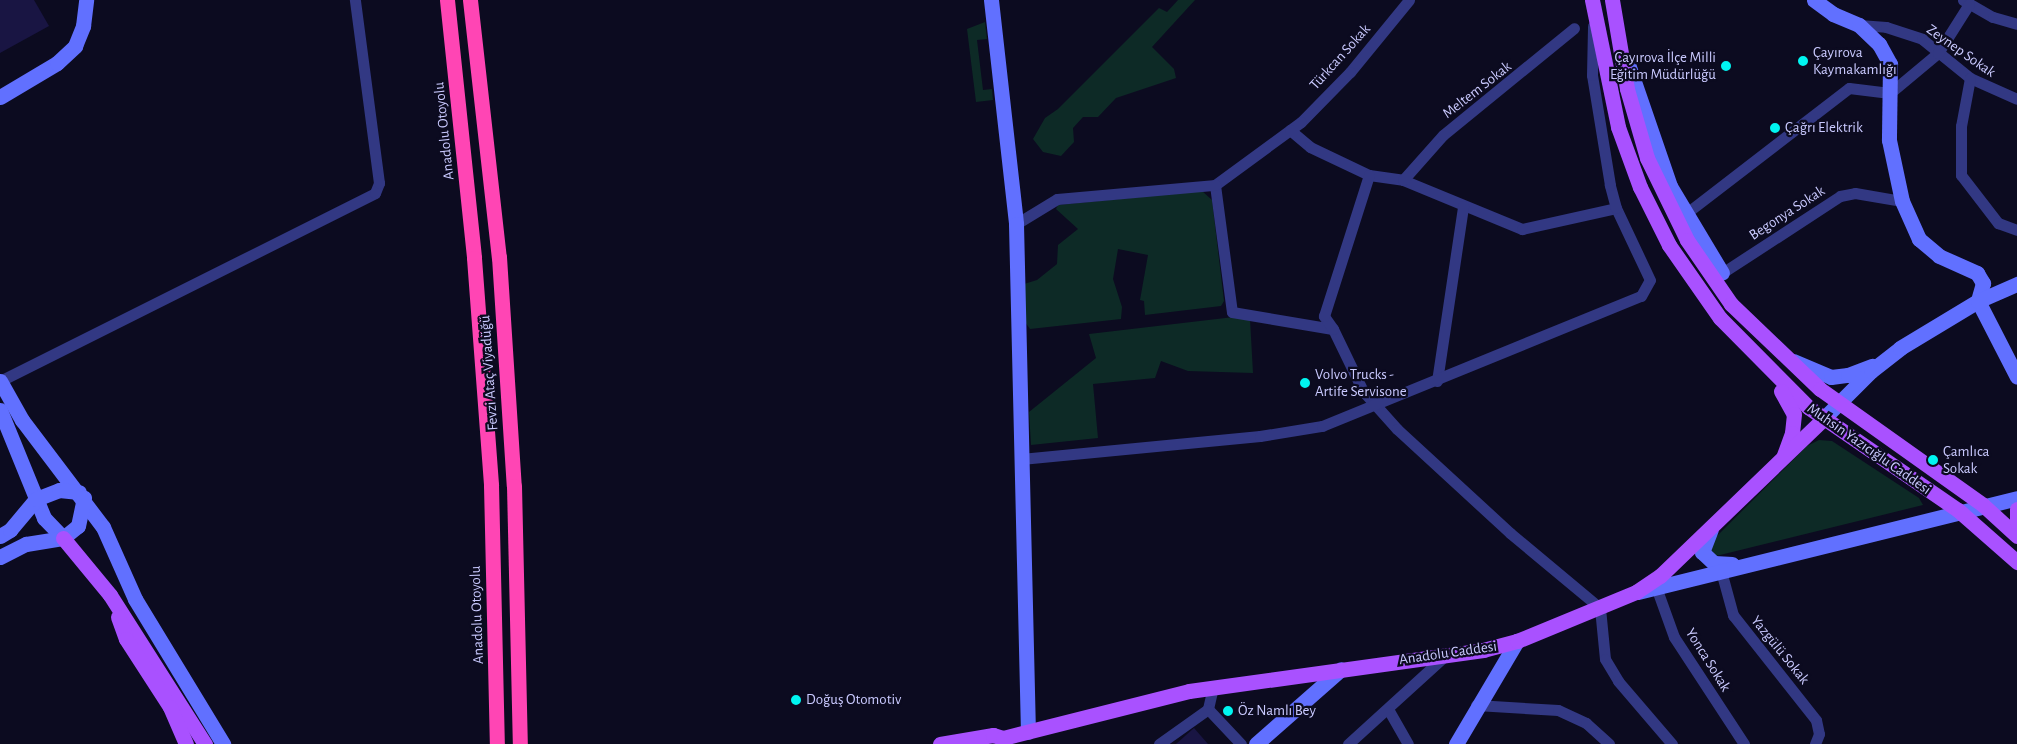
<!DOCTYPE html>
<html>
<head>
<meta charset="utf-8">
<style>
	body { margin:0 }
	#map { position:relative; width:2017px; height:744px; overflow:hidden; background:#0c0b20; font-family:"Alegreya Sans",sans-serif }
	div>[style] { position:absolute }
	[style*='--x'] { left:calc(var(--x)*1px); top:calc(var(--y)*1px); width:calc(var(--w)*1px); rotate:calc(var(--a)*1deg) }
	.green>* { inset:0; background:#0d2a26 }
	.building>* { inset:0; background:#191543 }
	.street>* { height:11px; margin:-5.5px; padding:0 5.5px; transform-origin:5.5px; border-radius:5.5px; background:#323883 }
	.secondary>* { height:15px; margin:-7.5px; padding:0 7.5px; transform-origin:7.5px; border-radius:7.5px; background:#6170ff }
	.primary>* { height:15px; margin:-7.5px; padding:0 7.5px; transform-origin:7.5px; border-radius:7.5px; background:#a951ff }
	.highway>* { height:15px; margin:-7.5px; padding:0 7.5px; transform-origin:7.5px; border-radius:7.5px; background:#ff45b4 }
	.dots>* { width:14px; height:14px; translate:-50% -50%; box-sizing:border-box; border:2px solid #0c0b20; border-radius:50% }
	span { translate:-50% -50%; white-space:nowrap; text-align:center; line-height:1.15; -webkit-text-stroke:4.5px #0c0b20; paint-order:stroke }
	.street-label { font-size:15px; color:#cacaff }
	.poi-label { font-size:15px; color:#cacaff }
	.left { translate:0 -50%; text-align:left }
	.right { translate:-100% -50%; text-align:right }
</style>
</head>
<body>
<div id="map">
	<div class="green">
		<div style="clip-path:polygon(1178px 0,1195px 0,1152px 47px,1174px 69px,1176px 78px,1116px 98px,1098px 117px,1083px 117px,1073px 128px,1074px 142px,1061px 156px,1043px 152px,1033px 139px,1045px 118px,1058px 109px,1159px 8px,1167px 12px)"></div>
		<div style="clip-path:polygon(985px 22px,987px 39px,977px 40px,983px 90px,992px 89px,993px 100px,976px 102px,967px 29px)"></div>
		<div style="clip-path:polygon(1202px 191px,1212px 200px,1224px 301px,1221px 306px,1145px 315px,1144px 301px,1140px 300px,1148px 255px,1118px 249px,1113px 279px,1122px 307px,1121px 319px,1030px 329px,1025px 322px,1024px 284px,1037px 280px,1057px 264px,1058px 245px,1078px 229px,1056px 209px,1058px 205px)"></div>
		<div style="clip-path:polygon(1234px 317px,1250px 319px,1253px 373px,1188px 371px,1161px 361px,1155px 378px,1093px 384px,1098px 438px,1031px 445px,1029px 412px,1096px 358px,1089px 334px)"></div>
		<div style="clip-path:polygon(1819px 440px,1832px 441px,1919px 498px,1923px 505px,1716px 556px,1710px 553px,1710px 543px,1807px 446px)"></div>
	</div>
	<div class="building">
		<div style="clip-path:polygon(0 0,34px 0,49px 26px,0 53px)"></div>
		<div style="clip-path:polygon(1194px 728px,1208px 744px,1176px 744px)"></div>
	</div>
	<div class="street">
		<div style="--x:1409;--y:0;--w:93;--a:129.3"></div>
		<div style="--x:1350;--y:72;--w:70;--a:134.4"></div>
		<div style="--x:1301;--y:122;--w:107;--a:143.8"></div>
		<div style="--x:1215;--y:185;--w:128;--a:82.4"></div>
		<div style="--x:1232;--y:312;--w:102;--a:9.6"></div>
		<div style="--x:1333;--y:329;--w:69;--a:64.2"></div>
		<div style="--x:1363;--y:391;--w:51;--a:48.2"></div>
		<div style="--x:1397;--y:429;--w:154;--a:42.6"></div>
		<div style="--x:1510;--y:533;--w:117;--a:39.8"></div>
		<div style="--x:1600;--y:608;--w:51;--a:84.4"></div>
		<div style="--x:1605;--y:659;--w:26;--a:59"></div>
		<div style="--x:1618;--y:681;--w:83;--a:49.4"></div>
		<div style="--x:1963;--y:0;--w:34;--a:30"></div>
		<div style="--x:1993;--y:17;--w:25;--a:16"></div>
		<div style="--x:1859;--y:25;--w:27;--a:4"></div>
		<div style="--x:1886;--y:27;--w:38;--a:18"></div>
		<div style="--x:1922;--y:39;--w:62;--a:39.1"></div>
		<div style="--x:1970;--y:78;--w:51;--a:24.1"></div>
		<div style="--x:1970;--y:78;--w:49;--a:100.6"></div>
		<div style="--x:1961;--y:126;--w:49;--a:90"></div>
		<div style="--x:1961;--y:175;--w:61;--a:52.4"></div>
		<div style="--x:1998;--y:223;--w:20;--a:20"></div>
		<div style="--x:1290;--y:130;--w:26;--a:40"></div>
		<div style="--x:1310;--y:147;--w:65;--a:25.4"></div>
		<div style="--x:1369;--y:175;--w:34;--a:8"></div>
		<div style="--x:1403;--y:180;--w:129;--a:22.4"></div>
		<div style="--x:1522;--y:229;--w:96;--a:-12.6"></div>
		<div style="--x:1403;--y:180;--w:60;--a:-48.4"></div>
		<div style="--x:1443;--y:135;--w:169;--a:-39.2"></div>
		<div style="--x:1684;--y:215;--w:208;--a:-37.6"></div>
		<div style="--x:1849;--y:88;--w:41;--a:7"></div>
		<div style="--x:1890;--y:93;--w:62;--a:-39.8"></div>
		<div style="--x:1938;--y:53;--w:58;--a:-57.7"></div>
		<div style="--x:1016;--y:224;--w:48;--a:-31.4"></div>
		<div style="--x:1057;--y:199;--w:159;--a:-5.1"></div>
		<div style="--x:1722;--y:273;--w:141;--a:-33.1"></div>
		<div style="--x:1840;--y:196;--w:15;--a:-11"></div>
		<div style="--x:1855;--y:193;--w:48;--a:9.7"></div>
		<div style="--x:1333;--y:329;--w:16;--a:-125"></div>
		<div style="--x:1324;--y:316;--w:148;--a:-72.3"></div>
		<div style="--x:0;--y:381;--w:419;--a:-26.6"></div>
		<div style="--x:375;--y:193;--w:11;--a:-68"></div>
		<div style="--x:379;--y:183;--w:185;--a:-97.5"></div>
		<div style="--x:1437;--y:381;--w:177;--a:-81.5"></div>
		<div style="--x:1021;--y:459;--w:240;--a:-5.5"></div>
		<div style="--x:1260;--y:436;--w:63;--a:-9.2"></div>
		<div style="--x:1322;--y:426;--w:344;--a:-22.2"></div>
		<div style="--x:1641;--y:296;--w:18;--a:-61"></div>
		<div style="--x:1650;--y:280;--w:80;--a:-115.3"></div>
		<div style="--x:1616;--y:208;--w:24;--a:-105"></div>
		<div style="--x:1610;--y:185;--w:111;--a:-99.3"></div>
		<div style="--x:1592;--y:75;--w:49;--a:-88.8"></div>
		<div style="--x:1721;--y:571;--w:46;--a:74.7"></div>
		<div style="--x:1733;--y:615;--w:134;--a:51.7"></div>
		<div style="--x:1816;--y:720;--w:14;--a:78"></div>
		<div style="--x:1819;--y:734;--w:11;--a:112"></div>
		<div style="--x:1656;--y:587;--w:53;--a:70.2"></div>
		<div style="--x:1674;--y:637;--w:128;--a:56.8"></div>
		<div style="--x:1213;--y:687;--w:23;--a:103"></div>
		<div style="--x:1208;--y:709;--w:48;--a:46.7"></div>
		<div style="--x:1476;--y:705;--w:82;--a:3.5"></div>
		<div style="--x:1558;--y:710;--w:31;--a:25"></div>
		<div style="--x:1586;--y:723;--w:31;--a:42"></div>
		<div style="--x:1388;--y:709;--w:40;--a:60.3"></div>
		<div style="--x:1159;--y:744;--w:60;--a:-35.5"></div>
		<div style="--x:1348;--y:744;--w:134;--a:-42.3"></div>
	</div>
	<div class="secondary">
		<div style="--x:991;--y:0;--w:225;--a:83.6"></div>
		<div style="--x:1016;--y:224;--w:508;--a:88.65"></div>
		<div style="--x:1814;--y:0;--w:24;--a:36"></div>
		<div style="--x:1833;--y:14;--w:28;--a:23"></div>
		<div style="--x:1859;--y:25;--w:28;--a:44"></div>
		<div style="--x:1879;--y:44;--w:23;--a:61"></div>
		<div style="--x:1890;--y:64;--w:76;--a:90.8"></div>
		<div style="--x:1889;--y:140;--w:62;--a:78"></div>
		<div style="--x:1902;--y:201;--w:42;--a:65.9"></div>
		<div style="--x:1919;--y:239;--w:26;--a:40"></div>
		<div style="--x:1939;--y:256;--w:42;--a:24.1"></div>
		<div style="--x:1977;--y:273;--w:12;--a:59"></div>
		<div style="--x:1983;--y:283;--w:19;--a:106"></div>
		<div style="--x:1978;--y:301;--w:85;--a:62.8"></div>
		<div style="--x:1628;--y:64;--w:129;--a:71"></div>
		<div style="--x:1670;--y:186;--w:101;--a:59.1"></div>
		<div style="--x:0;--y:97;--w:66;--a:-30.8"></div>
		<div style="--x:57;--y:63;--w:25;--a:-43"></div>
		<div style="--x:75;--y:46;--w:22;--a:-68"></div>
		<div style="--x:83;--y:26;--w:26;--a:-83"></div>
		<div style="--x:1793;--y:361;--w:41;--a:22.8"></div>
		<div style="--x:1831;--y:377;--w:17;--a:-7"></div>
		<div style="--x:1848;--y:375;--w:26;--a:-21"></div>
		<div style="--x:0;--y:381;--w:45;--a:60.6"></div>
		<div style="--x:22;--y:420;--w:134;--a:52.9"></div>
		<div style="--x:103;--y:527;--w:79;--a:66"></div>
		<div style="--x:135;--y:599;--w:170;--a:58.7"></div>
		<div style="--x:0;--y:410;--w:117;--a:67.8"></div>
		<div style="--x:44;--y:518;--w:28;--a:46"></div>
		<div style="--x:1823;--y:419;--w:68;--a:-45"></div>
		<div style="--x:1871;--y:371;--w:37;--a:-38"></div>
		<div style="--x:1900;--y:348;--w:91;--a:-31.1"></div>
		<div style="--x:1978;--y:301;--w:43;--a:-23.6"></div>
		<div style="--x:1711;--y:529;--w:25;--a:111"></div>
		<div style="--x:1702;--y:552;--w:16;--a:43"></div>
		<div style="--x:1714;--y:563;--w:18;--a:3"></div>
		<div style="--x:0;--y:536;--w:12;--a:-31"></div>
		<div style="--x:10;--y:530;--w:40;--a:-50"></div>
		<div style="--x:36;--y:499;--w:25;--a:-21"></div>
		<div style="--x:59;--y:490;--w:20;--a:6"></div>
		<div style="--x:0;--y:557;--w:29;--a:-27"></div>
		<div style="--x:26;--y:544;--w:37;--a:-9"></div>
		<div style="--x:63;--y:538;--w:19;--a:-39"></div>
		<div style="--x:78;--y:526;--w:29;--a:-78"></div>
		<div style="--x:1638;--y:592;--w:390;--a:-13.9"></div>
		<div style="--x:1256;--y:744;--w:113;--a:-41.4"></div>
		<div style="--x:1456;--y:744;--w:120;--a:-59.4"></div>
	</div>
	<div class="primary">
		<div style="--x:1592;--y:0;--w:130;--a:78.4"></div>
		<div style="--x:1618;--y:127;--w:64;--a:69.9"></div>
		<div style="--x:1640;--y:187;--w:65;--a:63.4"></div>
		<div style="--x:1669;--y:245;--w:89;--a:55.1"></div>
		<div style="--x:1720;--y:318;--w:125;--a:45.3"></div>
		<div style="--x:1808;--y:407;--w:182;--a:34.5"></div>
		<div style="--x:1958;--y:510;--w:79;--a:41.4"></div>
		<div style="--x:1612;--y:0;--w:90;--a:80.4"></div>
		<div style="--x:1627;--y:89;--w:72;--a:73.8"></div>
		<div style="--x:1647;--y:158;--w:91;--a:64"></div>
		<div style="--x:1687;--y:240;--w:78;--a:55.5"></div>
		<div style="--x:1731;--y:304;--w:123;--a:43.7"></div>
		<div style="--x:1820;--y:389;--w:200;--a:35.4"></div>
		<div style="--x:1983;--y:505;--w:46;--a:42.4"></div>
		<div style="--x:1781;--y:391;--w:26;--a:61"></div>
		<div style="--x:1794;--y:414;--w:19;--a:96"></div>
		<div style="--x:1792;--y:433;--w:23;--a:110"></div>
		<div style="--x:2017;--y:509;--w:14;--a:90"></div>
		<div style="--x:63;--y:538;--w:74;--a:50.5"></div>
		<div style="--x:110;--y:595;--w:177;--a:57.5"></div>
		<div style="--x:118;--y:617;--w:23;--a:70"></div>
		<div style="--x:126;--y:639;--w:81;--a:57.1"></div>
		<div style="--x:170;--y:707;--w:40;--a:66.6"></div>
		<div style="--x:940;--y:744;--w:54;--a:-9.6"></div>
		<div style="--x:993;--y:735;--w:10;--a:17"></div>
		<div style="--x:1003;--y:738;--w:192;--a:-14.2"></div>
		<div style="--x:1189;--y:691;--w:297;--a:-7.9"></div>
		<div style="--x:1483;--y:650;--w:35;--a:-15"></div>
		<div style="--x:1517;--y:641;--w:129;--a:-22.4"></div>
		<div style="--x:1636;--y:592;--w:29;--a:-34"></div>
		<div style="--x:1660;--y:576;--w:226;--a:-43.9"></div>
	</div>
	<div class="highway">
		<div style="--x:447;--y:0;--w:259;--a:84"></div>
		<div style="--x:474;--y:258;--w:228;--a:85.7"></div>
		<div style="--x:491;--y:485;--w:259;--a:88.7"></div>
		<div style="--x:470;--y:0;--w:259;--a:83.6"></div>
		<div style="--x:499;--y:257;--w:229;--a:86.3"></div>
		<div style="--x:514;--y:486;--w:258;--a:88.7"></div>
	</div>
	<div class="dots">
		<div style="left:1803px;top:61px;background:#00f5f1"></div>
		<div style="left:1726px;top:66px;background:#00f5f1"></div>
		<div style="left:1775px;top:128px;background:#00f5f1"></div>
		<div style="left:1305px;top:383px;background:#00f5f1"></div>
		<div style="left:1933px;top:460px;background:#00f5f1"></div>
		<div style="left:796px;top:700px;background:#00f5f1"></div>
		<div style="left:1228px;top:711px;background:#00f5f1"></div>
	</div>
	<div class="street-label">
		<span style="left:1961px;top:51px;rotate:35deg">Zeynep Sokak</span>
		<span style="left:1340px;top:57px;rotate:-48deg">Türkcan Sokak</span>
		<span style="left:1477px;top:90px;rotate:-38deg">Meltem Sokak</span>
		<span style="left:444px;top:131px;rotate:-96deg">Anadolu Otoyolu</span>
		<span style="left:1787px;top:213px;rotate:-33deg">Begonya Sokak</span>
		<span style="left:489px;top:373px;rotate:-94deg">Fevzi Ataç Viyadüğü</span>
		<span style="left:1869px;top:449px;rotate:35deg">Muhsin Yazıcığlu Caddesi</span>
		<span style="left:477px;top:615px;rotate:-92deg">Anadolu Otoyolu</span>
		<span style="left:1780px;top:650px;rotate:51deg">Yazgülü Sokak</span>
		<span style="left:1448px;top:653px;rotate:-8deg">Anadolu Caddesi</span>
		<span style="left:1708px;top:660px;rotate:58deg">Yonca Sokak</span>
	</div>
	<div class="poi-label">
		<span class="left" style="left:1813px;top:61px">Çayırova<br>Kaymakamlığı</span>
		<span class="right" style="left:1716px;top:66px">Çayırova İlçe Milli<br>Eğitim Müdürlüğü</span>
		<span class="left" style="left:1785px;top:128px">Çağrı Elektrik</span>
		<span class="left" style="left:1315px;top:383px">Volvo Trucks -<br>Artife Servisone</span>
		<span class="left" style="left:1943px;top:460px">Çamlıca<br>Sokak</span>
		<span class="left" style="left:806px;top:700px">Doğuş Otomotiv</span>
		<span class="left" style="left:1238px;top:711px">Öz Namlı Bey</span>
	</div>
</div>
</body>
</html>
